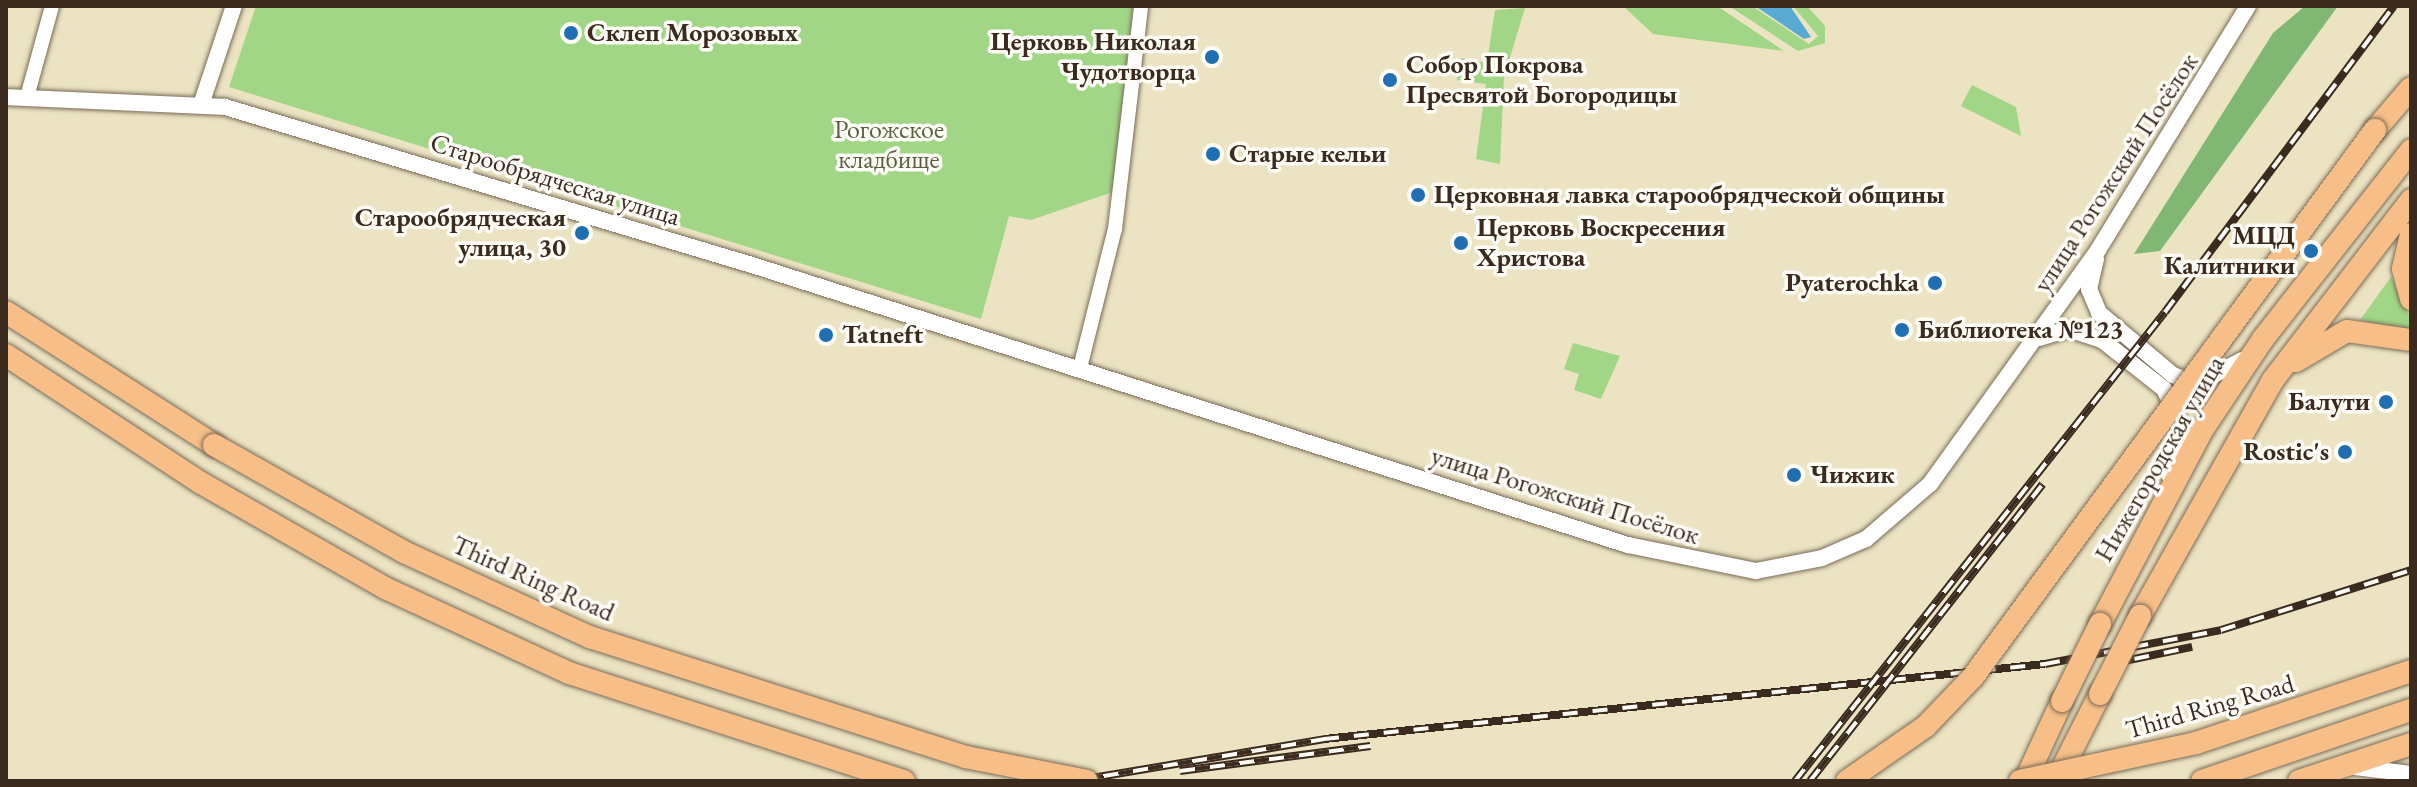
<!DOCTYPE html>
<html>
<head>
<meta charset="utf-8">
<style>
	body { margin:0 }
	#map { position:relative; width:2417px; height:787px; overflow:hidden; background:#ebe3c2; font-family:"EB Garamond",serif }
	div>[style] { position:absolute }
	[style*='--x'] { left:calc(var(--x)*1px); top:calc(var(--y)*1px); width:calc(var(--w)*1px); rotate:calc(var(--a)*1deg) }
	.green>* { inset:0; background:#a1d686 }
	.forest>* { inset:0; background:#80b773 }
	.water>* { inset:0; background:#58aad3 }
	.roads { filter:drop-shadow(0 0 2px #796b57) drop-shadow(0 0 2px #796b57) }
	.minor>* { height:14px; margin:-7px; padding:0 7px; transform-origin:7px; border-radius:7px; background:#fff }
	.tertiary>* { height:16px; margin:-8px; padding:0 8px; transform-origin:8px; border-radius:8px; background:#fff }
	.primary>* { height:22px; margin:-11px; padding:0 11px; transform-origin:11px; border-radius:11px; background:#f7be87 }
	.rail>* { height:8px; margin-top:-4px; transform-origin:0; background:repeating-linear-gradient(90deg,#fdfcf7 0 15px,#3b2a1e 0 30px); box-sizing:border-box; border-block:2px solid #3b2a1e }
	.bridges { filter:drop-shadow(0 0 2px #796b57) drop-shadow(0 0 2px #796b57) }
	.primary-bridge>* { height:22px; margin:-11px; padding:0 11px; transform-origin:11px; border-radius:11px; background:#f7be87 }
	.dots>* { width:22px; height:22px; translate:-50% -50%; box-sizing:border-box; border:4px solid #fdfcf7; border-radius:50% }
	span { translate:-50% -50%; white-space:nowrap; text-align:center; line-height:1.15; -webkit-text-stroke:7px #fdfcf7; paint-order:stroke }
	.poi-label { font-size:26px; color:#3b2a1e; font-weight:700 }
	.left { translate:0 -50%; text-align:left }
	.right { translate:-100% -50%; text-align:right }
	.park-label { font-size:26px; color:#5a5e3d }
	.street-label { font-size:26px; color:#3b2a1e }
	.frame { position:absolute; inset:0; border:8px solid #3b2a1e; pointer-events:none }
</style>
</head>
<body>
<div id="map">
	<div class="green">
		<div style="clip-path:polygon(256px 6px,1133px 6px,1113px 192px,1031px 220px,1009px 216px,981px 319px,229px 87px)"></div>
		<div style="clip-path:polygon(1623px 6px,1717px 6px,1784px 51px,1653px 34px)"></div>
		<div style="clip-path:polygon(1729px 6px,1752px 6px,1809px 44px,1818px 36px,1793px 6px,1807px 6px,1825px 26px,1825px 43px,1798px 51px)"></div>
		<div style="clip-path:polygon(1525px 8px,1504px 77px,1500px 164px,1476px 159px,1486px 84px,1457px 80px,1461px 58px,1487px 63px,1495px 10px)"></div>
		<div style="clip-path:polygon(1972px 85px,2016px 107px,2021px 136px,1961px 106px)"></div>
		<div style="clip-path:polygon(2391px 277px,2411px 319px,2411px 331px,2360px 320px)"></div>
		<div style="clip-path:polygon(1573px 343px,1620px 356px,1601px 399px,1574px 390px,1579px 374px,1564px 369px)"></div>
	</div>
	<div class="forest">
		<div style="clip-path:polygon(2305px 6px,2338px 6px,2160px 251px,2134px 254px,2273px 33px)"></div>
	</div>
	<div class="water">
		<div style="clip-path:polygon(1755px 6px,1790px 6px,1811px 37px,1804px 39px)"></div>
	</div>
	<div class="roads">
		<div class="minor">
			<div style="--x:27;--y:97;--w:94;--a:-74.6"></div>
			<div style="--x:1080;--y:368;--w:143;--a:-75.9"></div>
			<div style="--x:1115;--y:229;--w:225;--a:-83.3"></div>
		</div>
		<div class="tertiary">
			<div style="--x:6;--y:97;--w:219;--a:2.6"></div>
			<div style="--x:225;--y:107;--w:550;--a:16.69"></div>
			<div style="--x:752;--y:265;--w:920;--a:17.73"></div>
			<div style="--x:1628;--y:545;--w:131;--a:11.5"></div>
			<div style="--x:1756;--y:571;--w:67;--a:-11.1"></div>
			<div style="--x:1822;--y:558;--w:48;--a:-23.4"></div>
			<div style="--x:1866;--y:539;--w:84;--a:-40.7"></div>
			<div style="--x:1930;--y:484;--w:288;--a:-54.3"></div>
			<div style="--x:2098;--y:250;--w:286;--a:-58.4"></div>
			<div style="--x:202;--y:102;--w:101;--a:-71.6"></div>
			<div style="--x:2096;--y:259;--w:31;--a:103"></div>
			<div style="--x:2089;--y:289;--w:26;--a:67"></div>
			<div style="--x:2099;--y:313;--w:97;--a:40"></div>
			<div style="--x:2173;--y:375;--w:26;--a:21"></div>
			<div style="--x:2197;--y:384;--w:51;--a:-28.1"></div>
			<div style="--x:2039;--y:338;--w:30;--a:-17"></div>
			<div style="--x:2068;--y:329;--w:36;--a:18"></div>
			<div style="--x:2102;--y:340;--w:79;--a:38.3"></div>
			<div style="--x:2164;--y:389;--w:43;--a:65.2"></div>
			<div style="--x:2182;--y:428;--w:50;--a:103.8"></div>
			<div style="--x:2355;--y:767;--w:56;--a:7.1"></div>
		</div>
		<div class="primary">
			<div style="--x:2375;--y:130;--w:55;--a:-49.4"></div>
			<div style="--x:2411;--y:234;--w:36;--a:103"></div>
			<div style="--x:2403;--y:269;--w:31;--a:75"></div>
			<div style="--x:6;--y:312;--w:247;--a:32.6"></div>
			<div style="--x:6;--y:355;--w:233;--a:33.3"></div>
			<div style="--x:201;--y:483;--w:212;--a:29.7"></div>
			<div style="--x:385;--y:588;--w:203;--a:24.8"></div>
			<div style="--x:569;--y:673;--w:352;--a:17.9"></div>
			<div style="--x:2296;--y:361;--w:59;--a:-30.5"></div>
			<div style="--x:2347;--y:331;--w:65;--a:8"></div>
			<div style="--x:2140;--y:616;--w:271;--a:-60.6"></div>
			<div style="--x:2273;--y:380;--w:227;--a:-52.5"></div>
			<div style="--x:2100;--y:624;--w:221;--a:-62.2"></div>
			<div style="--x:2203;--y:429;--w:108;--a:-56.3"></div>
			<div style="--x:2263;--y:339;--w:240;--a:-51.9"></div>
			<div style="--x:2025;--y:781;--w:88;--a:-65.2"></div>
			<div style="--x:2056;--y:781;--w:97;--a:-63.2"></div>
			<div style="--x:2202;--y:781;--w:221;--a:-18.8"></div>
			<div style="--x:2299;--y:781;--w:118;--a:-18.3"></div>
		</div>
	</div>
	<div class="rail">
		<div style="--x:2105;--y:665;--w:89;--a:-11.7"></div>
		<div style="--x:1180;--y:771;--w:192;--a:-7.5"></div>
		<div style="--x:1074;--y:781;--w:254;--a:-9.5"></div>
		<div style="--x:1324;--y:739;--w:725;--a:-5.94"></div>
		<div style="--x:2045;--y:664;--w:179;--a:-10.9"></div>
		<div style="--x:2221;--y:630;--w:199;--a:-17.5"></div>
		<div style="--x:1795;--y:781;--w:597;--a:-51.73"></div>
		<div style="--x:2165;--y:312;--w:382;--a:-53.2"></div>
		<div style="--x:1810;--y:781;--w:377;--a:-51.9"></div>
	</div>
	<div class="bridges">
		<div class="primary-bridge">
			<div style="--x:214;--y:445;--w:218;--a:29.4"></div>
			<div style="--x:404;--y:552;--w:205;--a:24.6"></div>
			<div style="--x:590;--y:637;--w:395;--a:17.7"></div>
			<div style="--x:966;--y:757;--w:123;--a:11.2"></div>
			<div style="--x:2100;--y:694;--w:88;--a:-62.9"></div>
			<div style="--x:2062;--y:701;--w:86;--a:-63.7"></div>
			<div style="--x:1847;--y:781;--w:96;--a:-34.8"></div>
			<div style="--x:1926;--y:726;--w:68;--a:-46.2"></div>
			<div style="--x:1973;--y:677;--w:679;--a:-53.69"></div>
			<div style="--x:2020;--y:781;--w:180;--a:-12.2"></div>
			<div style="--x:2196;--y:743;--w:227;--a:-18.5"></div>
		</div>
	</div>
	<div class="dots">
		<div style="left:571px;top:33px;background:#1f6fb2"></div>
		<div style="left:1212px;top:57px;background:#1f6fb2"></div>
		<div style="left:1390px;top:80px;background:#1f6fb2"></div>
		<div style="left:1213px;top:154px;background:#1f6fb2"></div>
		<div style="left:1418px;top:195px;background:#1f6fb2"></div>
		<div style="left:582px;top:233px;background:#1f6fb2"></div>
		<div style="left:1461px;top:243px;background:#1f6fb2"></div>
		<div style="left:2311px;top:251px;background:#1f6fb2"></div>
		<div style="left:1935px;top:283px;background:#1f6fb2"></div>
		<div style="left:1902px;top:330px;background:#1f6fb2"></div>
		<div style="left:826px;top:335px;background:#1f6fb2"></div>
		<div style="left:2386px;top:402px;background:#1f6fb2"></div>
		<div style="left:2345px;top:452px;background:#1f6fb2"></div>
		<div style="left:1794px;top:475px;background:#1f6fb2"></div>
	</div>
	<div class="poi-label">
		<span class="left" style="left:587px;top:33px">Склеп Морозовых</span>
		<span class="right" style="left:1196px;top:57px">Церковь Николая<br>Чудотворца</span>
		<span class="left" style="left:1406px;top:80px">Собор Покрова<br>Пресвятой Богородицы</span>
		<span class="left" style="left:1229px;top:154px">Старые кельи</span>
		<span class="left" style="left:1434px;top:195px">Церковная лавка старообрядческой общины</span>
		<span class="right" style="left:566px;top:233px">Старообрядческая<br>улица, 30</span>
		<span class="left" style="left:1477px;top:243px">Церковь Воскресения<br>Христова</span>
		<span class="right" style="left:2295px;top:251px">МЦД<br>Калитники</span>
		<span class="right" style="left:1919px;top:283px">Pyaterochka</span>
		<span class="left" style="left:1918px;top:330px">Библиотека №123</span>
		<span class="left" style="left:842px;top:335px">Tatneft</span>
		<span class="right" style="left:2370px;top:402px">Балути</span>
		<span class="right" style="left:2329px;top:452px">Rostic's</span>
		<span class="left" style="left:1810px;top:475px">Чижик</span>
	</div>
	<div class="park-label">
		<span style="left:889px;top:145px">Рогожское<br>кладбище</span>
	</div>
	<div class="street-label">
		<span style="left:2116px;top:173px;rotate:-57deg">улица Рогожский Посёлок</span>
		<span style="left:555px;top:180px;rotate:17deg">Старообрядческая улица</span>
		<span style="left:2160px;top:459px;rotate:-60deg">Нижегородская улица</span>
		<span style="left:1565px;top:496px;rotate:17deg">улица Рогожский Посёлок</span>
		<span style="left:533px;top:579px;rotate:24deg">Third Ring Road</span>
		<span style="left:2210px;top:707px;rotate:-16deg">Third Ring Road</span>
	</div>
	<div class="frame"></div>
</div>
</body>
</html>
